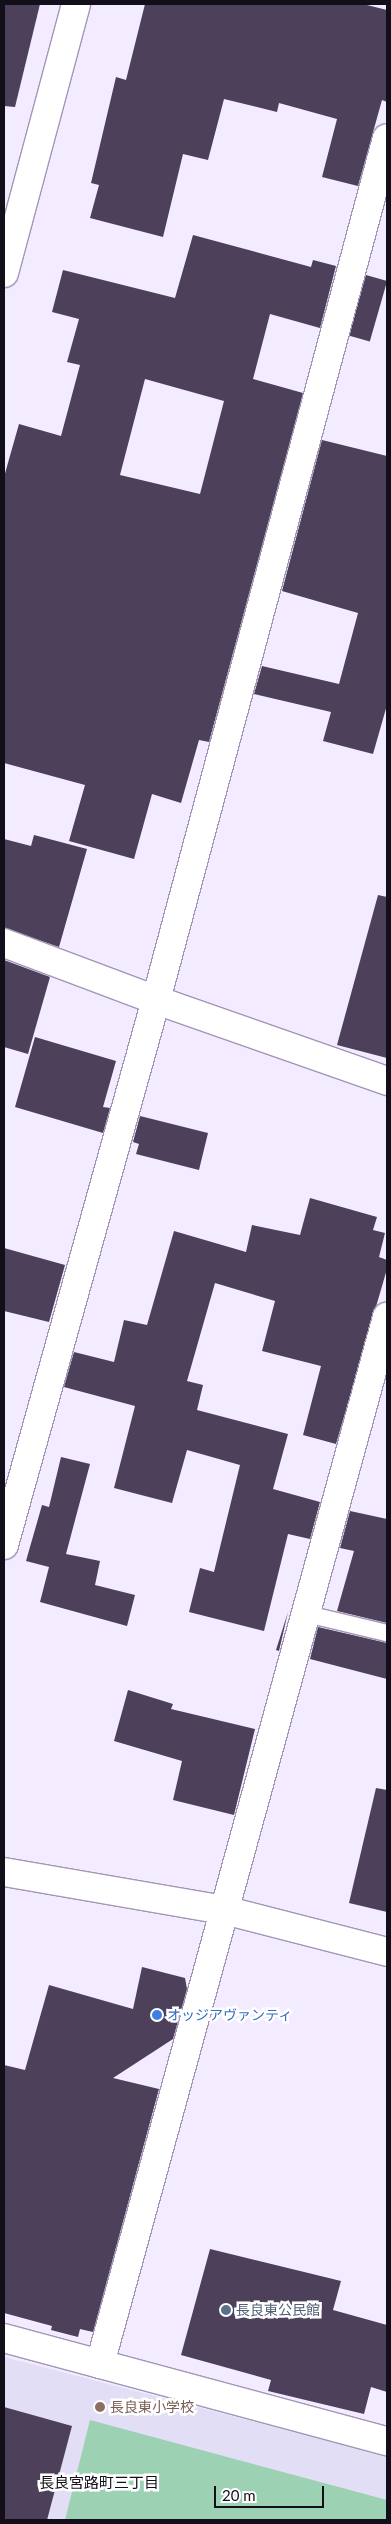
<!DOCTYPE html>
<meta charset="utf-8">
<style>
body{margin:0}
#map{position:relative;width:391px;height:2524px;overflow:hidden;background:#f3ebff;font-family:Lato,"Noto Sans JP",sans-serif}
div>[style]{position:absolute}
.education>*{inset:0;background:#e2def5}
.green>*{inset:0;background:#9dd1b4}
.building>*{inset:0;background:#4c405b;transform-origin:0 0}
.roads{filter:drop-shadow(1px 0 #a396b5) drop-shadow(-1px 0 #a396b5) drop-shadow(0 1px #a396b5) drop-shadow(0 -1px #a396b5)}
.lane>*{height:16px;margin:-8px;padding:0 8px;transform-origin:8px;border-radius:8px;background:#fff}
.street>*{height:28px;margin:-14px;padding:0 14px;transform-origin:14px;border-radius:14px;background:#fff}
.secondary>*{height:28px;margin:-14px;padding:0 14px;transform-origin:14px;border-radius:14px;background:#fff}
.dots>*{width:14px;height:14px;translate:-50% -50%;box-sizing:border-box;border:2px solid #fff;border-radius:50%}
span{translate:-50% -50%;white-space:nowrap;text-align:center;line-height:1.15;-webkit-text-stroke:5px #fff;paint-order:stroke}
.shop-label{font-size:14px;color:#366cbe}
.left{translate:0 -50%;text-align:left}
.service-label{font-size:14px;color:#4e5e75}
.education-label{font-size:14px;color:#785e54}
.neighbourhood-label{font-size:15px;color:#130f1a}
.frame{position:absolute;inset:0;border:5px solid #130f1a;pointer-events:none}
.scale{position:absolute;left:214px;top:2486px;width:110px;height:22px;box-sizing:border-box;border:2px solid #130f1a;border-top:0;padding-left:6px;font-size:15px;line-height:18px;white-space:nowrap;color:#130f1a;-webkit-text-stroke:4px #fff;paint-order:stroke}
</style>
<div id="map">
<div class="education">
<div style="clip-path:polygon(4px 2357px,387px 2456px,387px 2520px,4px 2520px)"></div>
</div>
<div class="green">
<div style="clip-path:polygon(90px 2420px,387px 2500px,387px 2520px,65px 2520px)"></div>
</div>
<div class="building">
<div style="clip-path:polygon(4px 4px,40px 4px,15px 107px,4px 106px)"></div>
<div style="clip-path:polygon(145px 4px,363px 4px,387px 10px,387px 102px,382px 100px,358px 186px,322px 177px,337px 119px,279px 103px,277px 112px,224px 99px,208px 160px,183px 154px,163px 237px,90px 218px,99px 185px,91px 183px,116px 77px,126px 80px)"></div>
<div style="clip-path:polygon(evenodd,193px 235px,311px 267px,313px 260px,336px 266px,320px 328px,270px 314px,253px 379px,303px 393px,209px 742px,199px 740px,181px 803px,152px 794px,134px 859px,69px 841px,85px 785px,4px 763px,4px 477px,19px 424px,61px 436px,80px 365px,67px 362px,79px 319px,52px 312px,63px 270px,175px 298px,193px 235px,145px 379px,224px 401px,200px 494px,120px 475px,145px 379px)"></div>
<div style="left:366px;top:275px;width:22px;height:63px;rotate:16deg"></div>
<div style="clip-path:polygon(322px 440px,387px 456px,387px 705px,373px 754px,323px 741px,331px 712px,254px 694px,262px 666px,339px 684px,358px 613px,282px 591px)"></div>
<div style="clip-path:polygon(34px 835px,87px 849px,59px 947px,4px 928px,4px 839px,31px 846px)"></div>
<div style="clip-path:polygon(378px 895px,387px 897px,387px 1058px,337px 1045px)"></div>
<div style="clip-path:polygon(4px 960px,50px 977px,28px 1054px,4px 1047px)"></div>
<div style="clip-path:polygon(35px 1037px,116px 1061px,103px 1107px,110px 1108px,103px 1133px,15px 1107px)"></div>
<div style="clip-path:polygon(140px 1116px,208px 1133px,199px 1170px,136px 1154px,139px 1144px,133px 1142px)"></div>
<div style="clip-path:polygon(310px 1198px,377px 1217px,373px 1230px,385px 1233px,379px 1257px,387px 1260px,387px 1269px,336px 1444px,303px 1435px,321px 1366px,262px 1351px,275px 1301px,215px 1283px,187px 1381px,203px 1385px,197px 1410px,288px 1434px,273px 1489px,320px 1502px,310px 1539px,288px 1534px,264px 1631px,189px 1612px,200px 1568px,214px 1572px,240px 1465px,187px 1450px,172px 1503px,114px 1488px,135px 1406px,64px 1387px,74px 1352px,114px 1362px,124px 1320px,147px 1325px,174px 1231px,246px 1252px,252px 1225px,300px 1235px)"></div>
<div style="clip-path:polygon(4px 1248px,65px 1265px,49px 1322px,4px 1311px)"></div>
<div style="clip-path:polygon(61px 1457px,90px 1464px,66px 1554px,100px 1561px,95px 1585px,135px 1595px,127px 1626px,40px 1602px,49px 1567px,26px 1561px,42px 1505px,49px 1507px)"></div>
<div style="clip-path:polygon(350px 1511px,387px 1519px,387px 1623px,337px 1611px,354px 1551px,340px 1548px)"></div>
<div style="clip-path:polygon(288px 1612px,279px 1651px,276px 1650px)"></div>
<div style="clip-path:polygon(318px 1627px,387px 1643px,387px 1679px,310px 1659px)"></div>
<div style="clip-path:polygon(128px 1690px,173px 1704px,171px 1709px,255px 1729px,234px 1815px,173px 1800px,182px 1761px,114px 1741px)"></div>
<div style="clip-path:polygon(376px 1788px,387px 1790px,387px 1912px,349px 1903px)"></div>
<div style="clip-path:polygon(142px 1967px,185px 1978px,187px 1989px,173px 2039px,113px 2078px,159px 2089px,93px 2332px,80px 2329px,78px 2337px,51px 2330px,52px 2326px,4px 2313px,4px 2065px,25px 2070px,49px 1985px,133px 2009px)"></div>
<div style="clip-path:polygon(210px 2249px,341px 2281px,333px 2310px,387px 2325px,387px 2392px,371px 2387px,364px 2414px,268px 2391px,271px 2380px,181px 2355px)"></div>
<div style="clip-path:polygon(4px 2407px,72px 2426px,47px 2520px,4px 2520px)"></div>
</div>
<div class="roads">
<div class="lane">
<div style="left:307px;top:1614px;width:82px;rotate:13.4deg"></div>
</div>
<div class="street">
<div style="left:4px;top:943px;width:162px;rotate:20.6deg"></div>
<div style="left:156px;top:1000px;width:245px;rotate:19.3deg"></div>
<div style="left:4px;top:1545px;width:566px;rotate:-74.42deg"></div>
<div style="left:156px;top:1000px;width:892px;rotate:-75deg"></div>
<div style="left:4px;top:2338px;width:397px;rotate:15.1deg"></div>
<div style="left:100px;top:2364px;width:1086px;rotate:-74.67deg"></div>
</div>
<div class="secondary">
<div style="left:4px;top:273px;width:278px;rotate:-75deg"></div>
<div style="left:4px;top:1872px;width:223px;rotate:9.8deg"></div>
<div style="left:224px;top:1910px;width:168px;rotate:14.4deg"></div>
</div>
</div>
<div class="dots">
<div style="left:157px;top:2015px;background:#3f7fe0"></div>
<div style="left:226px;top:2310px;background:#5c6f8a"></div>
<div style="left:100px;top:2407px;background:#8d6e63"></div>
</div>
<div class="shop-label">
<span class="left" style="left:167px;top:2015px">オッジアヴァンティ</span>
</div>
<div class="service-label">
<span class="left" style="left:236px;top:2310px">長良東公民館</span>
</div>
<div class="education-label">
<span class="left" style="left:110px;top:2407px">長良東小学校</span>
</div>
<div class="neighbourhood-label">
<span style="left:99px;top:2483px">長良宮路町三丁目</span>
</div>
<div class="frame"></div>
<div class="scale">20 m</div>
</div>
